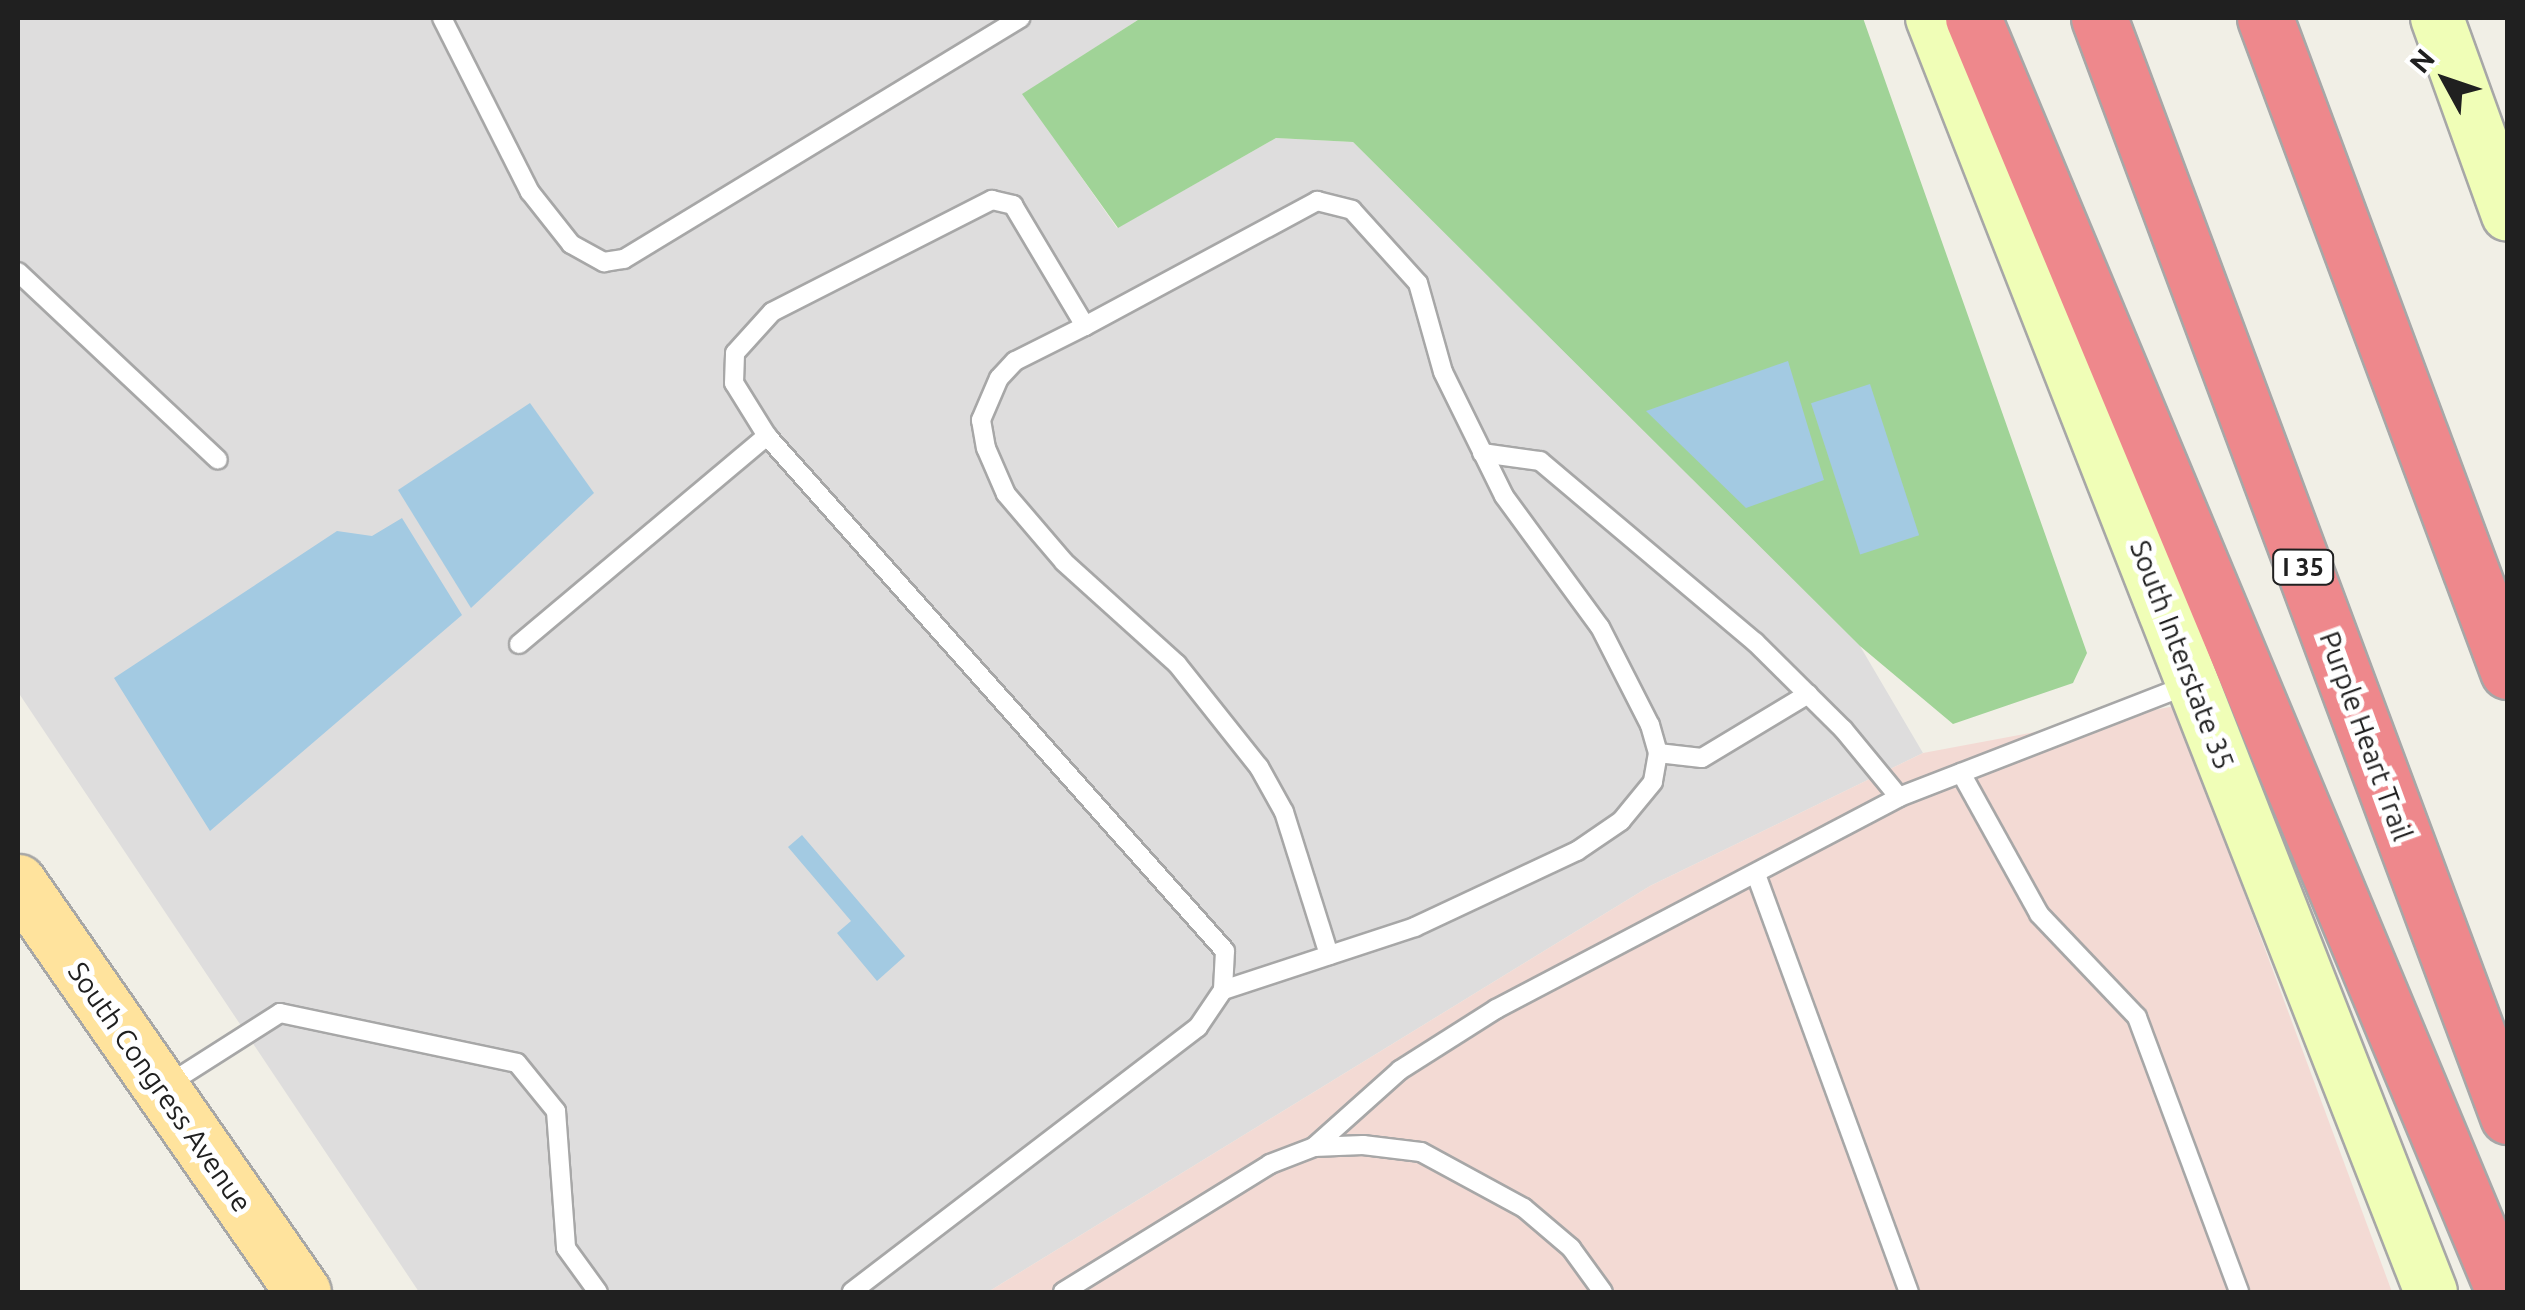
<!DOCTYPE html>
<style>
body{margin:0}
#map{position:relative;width:2525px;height:1310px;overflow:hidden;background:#f1efe6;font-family:Ubuntu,sans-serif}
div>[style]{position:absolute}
.residential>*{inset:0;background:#dedddd}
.commercial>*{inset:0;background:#f3dad4}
.forest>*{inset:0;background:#a0d397}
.water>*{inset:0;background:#a3cae2;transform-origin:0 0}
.roads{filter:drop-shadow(2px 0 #a7a7a7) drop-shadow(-2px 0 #a7a7a7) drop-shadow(0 2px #a7a7a7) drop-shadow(0 -2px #a7a7a7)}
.service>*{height:18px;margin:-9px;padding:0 9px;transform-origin:9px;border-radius:9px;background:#fff}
.secondary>*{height:52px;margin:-26px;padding:0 26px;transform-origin:26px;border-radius:26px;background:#f0feb7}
.primary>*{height:55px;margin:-27.5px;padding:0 27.5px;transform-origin:27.5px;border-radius:27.5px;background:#ffe39d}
.motorway>*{height:55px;margin:-27.5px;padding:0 27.5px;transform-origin:27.5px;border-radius:27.5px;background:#ee888c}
span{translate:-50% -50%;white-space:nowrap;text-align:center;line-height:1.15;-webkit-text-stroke:10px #fff;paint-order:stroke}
.shield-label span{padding:2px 8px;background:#fff;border:2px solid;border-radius:8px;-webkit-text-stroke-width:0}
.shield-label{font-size:25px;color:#202020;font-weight:700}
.street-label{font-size:28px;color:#202020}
.frame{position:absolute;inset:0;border:20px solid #202020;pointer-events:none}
.north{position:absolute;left:2395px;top:30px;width:100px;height:100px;-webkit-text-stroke:8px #fff;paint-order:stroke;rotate:310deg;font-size:28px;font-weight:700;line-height:40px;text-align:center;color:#202020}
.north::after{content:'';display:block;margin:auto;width:35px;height:45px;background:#202020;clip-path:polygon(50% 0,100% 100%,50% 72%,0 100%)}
</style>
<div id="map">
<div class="residential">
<div style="clip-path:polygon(18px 18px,1141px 18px,1023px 94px,1117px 228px,1276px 138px,1353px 142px,1860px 646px,1923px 753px,1650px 886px,988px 1292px,419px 1292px,18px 692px)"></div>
</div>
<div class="commercial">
<div style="clip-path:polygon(2175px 706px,2392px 1292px,988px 1292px,1650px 886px,1923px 753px)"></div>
</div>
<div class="forest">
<div style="clip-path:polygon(1141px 18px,1863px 18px,2087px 653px,2073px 683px,1953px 724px,1860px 646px,1353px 142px,1276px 138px,1118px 228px,1022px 94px)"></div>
</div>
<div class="water">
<div style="clip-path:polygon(1788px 361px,1824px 480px,1746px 508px,1646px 411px)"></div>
<div style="left:1870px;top:384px;width:159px;height:62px;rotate:72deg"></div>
<div style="clip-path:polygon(530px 403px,594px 493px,471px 608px,398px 490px)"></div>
<div style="clip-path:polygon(402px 518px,462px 615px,210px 831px,114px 678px,337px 531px,372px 536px)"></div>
<div style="clip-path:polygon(802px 835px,905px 956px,877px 981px,837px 933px,851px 921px,788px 847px)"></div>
</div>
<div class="roads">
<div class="service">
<div style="left:442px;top:18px;width:195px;rotate:63.2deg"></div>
<div style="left:530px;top:192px;width:66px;rotate:51.7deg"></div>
<div style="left:571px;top:244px;width:38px;rotate:29deg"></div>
<div style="left:604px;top:262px;width:20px;rotate:-9deg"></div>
<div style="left:624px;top:259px;width:464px;rotate:-31.3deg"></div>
<div style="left:18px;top:272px;width:274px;rotate:43.2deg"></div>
<div style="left:1085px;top:326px;width:78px;rotate:153.4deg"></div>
<div style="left:1015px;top:361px;width:23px;rotate:133deg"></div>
<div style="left:999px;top:378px;width:46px;rotate:113.2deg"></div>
<div style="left:981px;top:420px;width:28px;rotate:80deg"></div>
<div style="left:986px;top:448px;width:50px;rotate:66.5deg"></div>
<div style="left:1006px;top:494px;width:89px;rotate:49.5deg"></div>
<div style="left:1064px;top:562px;width:152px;rotate:42.1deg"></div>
<div style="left:1177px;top:664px;width:132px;rotate:51.5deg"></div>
<div style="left:1259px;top:767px;width:51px;rotate:60.9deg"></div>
<div style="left:1284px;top:812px;width:150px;rotate:72.5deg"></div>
<div style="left:767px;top:436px;width:62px;rotate:-121.9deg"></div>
<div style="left:734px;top:383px;width:30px;rotate:-88deg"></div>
<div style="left:735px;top:353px;width:55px;rotate:-47.9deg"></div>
<div style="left:772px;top:312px;width:247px;rotate:-27deg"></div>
<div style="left:992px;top:200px;width:22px;rotate:13deg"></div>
<div style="left:1013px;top:205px;width:141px;rotate:59.2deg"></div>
<div style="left:1085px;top:326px;width:264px;rotate:-28.3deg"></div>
<div style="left:1317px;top:201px;width:36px;rotate:14deg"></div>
<div style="left:1352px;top:210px;width:98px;rotate:47.9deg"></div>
<div style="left:1418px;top:283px;width:92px;rotate:74.3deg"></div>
<div style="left:1443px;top:372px;width:138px;rotate:63.8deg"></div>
<div style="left:1504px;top:496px;width:162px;rotate:53.8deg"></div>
<div style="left:1600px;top:627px;width:110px;rotate:63deg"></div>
<div style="left:1650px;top:725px;width:29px;rotate:74deg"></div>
<div style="left:1658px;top:753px;width:29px;rotate:100deg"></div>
<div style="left:1653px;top:782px;width:50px;rotate:129.4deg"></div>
<div style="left:1621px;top:821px;width:53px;rotate:145.7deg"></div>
<div style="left:1577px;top:851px;width:179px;rotate:154.9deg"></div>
<div style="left:1415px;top:927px;width:202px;rotate:161.8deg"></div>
<div style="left:1482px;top:453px;width:59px;rotate:7.9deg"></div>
<div style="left:1540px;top:461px;width:281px;rotate:40.1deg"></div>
<div style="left:1755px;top:642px;width:124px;rotate:44.7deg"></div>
<div style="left:1843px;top:729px;width:88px;rotate:50.5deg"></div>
<div style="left:519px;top:644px;width:324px;rotate:-40deg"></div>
<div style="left:767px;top:436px;width:689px;rotate:48.35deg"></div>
<div style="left:1225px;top:951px;width:39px;rotate:93deg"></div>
<div style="left:1223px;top:990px;width:45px;rotate:124deg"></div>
<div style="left:1198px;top:1027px;width:436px;rotate:142.6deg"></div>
<div style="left:1658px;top:753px;width:44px;rotate:6.5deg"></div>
<div style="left:1702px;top:758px;width:124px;rotate:-31.1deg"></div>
<div style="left:1961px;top:773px;width:161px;rotate:61deg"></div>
<div style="left:2039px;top:914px;width:142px;rotate:46.4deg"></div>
<div style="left:2137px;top:1017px;width:293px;rotate:69.6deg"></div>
<div style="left:1757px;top:877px;width:442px;rotate:69.9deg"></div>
<div style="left:167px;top:1085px;width:134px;rotate:-32.5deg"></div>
<div style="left:280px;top:1013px;width:242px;rotate:11.9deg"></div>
<div style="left:517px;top:1063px;width:62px;rotate:50.9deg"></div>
<div style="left:556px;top:1111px;width:137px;rotate:85.8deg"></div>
<div style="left:566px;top:1248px;width:54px;rotate:54deg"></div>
<div style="left:1314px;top:1147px;width:115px;rotate:-41.8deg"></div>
<div style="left:1400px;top:1070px;width:114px;rotate:-32.4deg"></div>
<div style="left:1496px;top:1009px;width:455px;rotate:-27.7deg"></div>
<div style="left:1899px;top:797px;width:310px;rotate:-21.2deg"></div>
<div style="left:1063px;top:1292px;width:243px;rotate:-31.7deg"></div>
<div style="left:1270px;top:1164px;width:47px;rotate:-21.1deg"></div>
<div style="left:1314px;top:1147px;width:49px;rotate:-2.3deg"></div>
<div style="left:1363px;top:1145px;width:58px;rotate:6.9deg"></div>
<div style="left:1421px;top:1152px;width:117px;rotate:28.5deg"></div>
<div style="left:1524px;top:1208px;width:62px;rotate:40.4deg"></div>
<div style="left:1571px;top:1248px;width:54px;rotate:54deg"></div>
</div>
<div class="secondary">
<div style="left:1932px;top:18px;width:1368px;rotate:68.61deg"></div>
<div style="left:2437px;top:18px;width:209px;rotate:70.2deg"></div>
</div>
<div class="primary">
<div style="left:18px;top:882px;width:499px;rotate:55.2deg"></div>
</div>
<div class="motorway">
<div style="left:1973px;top:18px;width:1380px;rotate:67.37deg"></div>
<div style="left:2099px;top:18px;width:1172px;rotate:69.57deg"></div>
<div style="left:2265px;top:18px;width:697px;rotate:69.59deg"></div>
</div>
</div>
<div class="shield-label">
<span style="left:2303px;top:567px">I 35</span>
</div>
<div class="street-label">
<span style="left:2182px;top:655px;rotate:69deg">South Interstate 35</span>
<span style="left:2366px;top:736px;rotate:70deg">Purple Heart Trail</span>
<span style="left:160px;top:1087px;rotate:55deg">South Congress Avenue</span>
</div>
<div class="frame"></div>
<div class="north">N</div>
</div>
